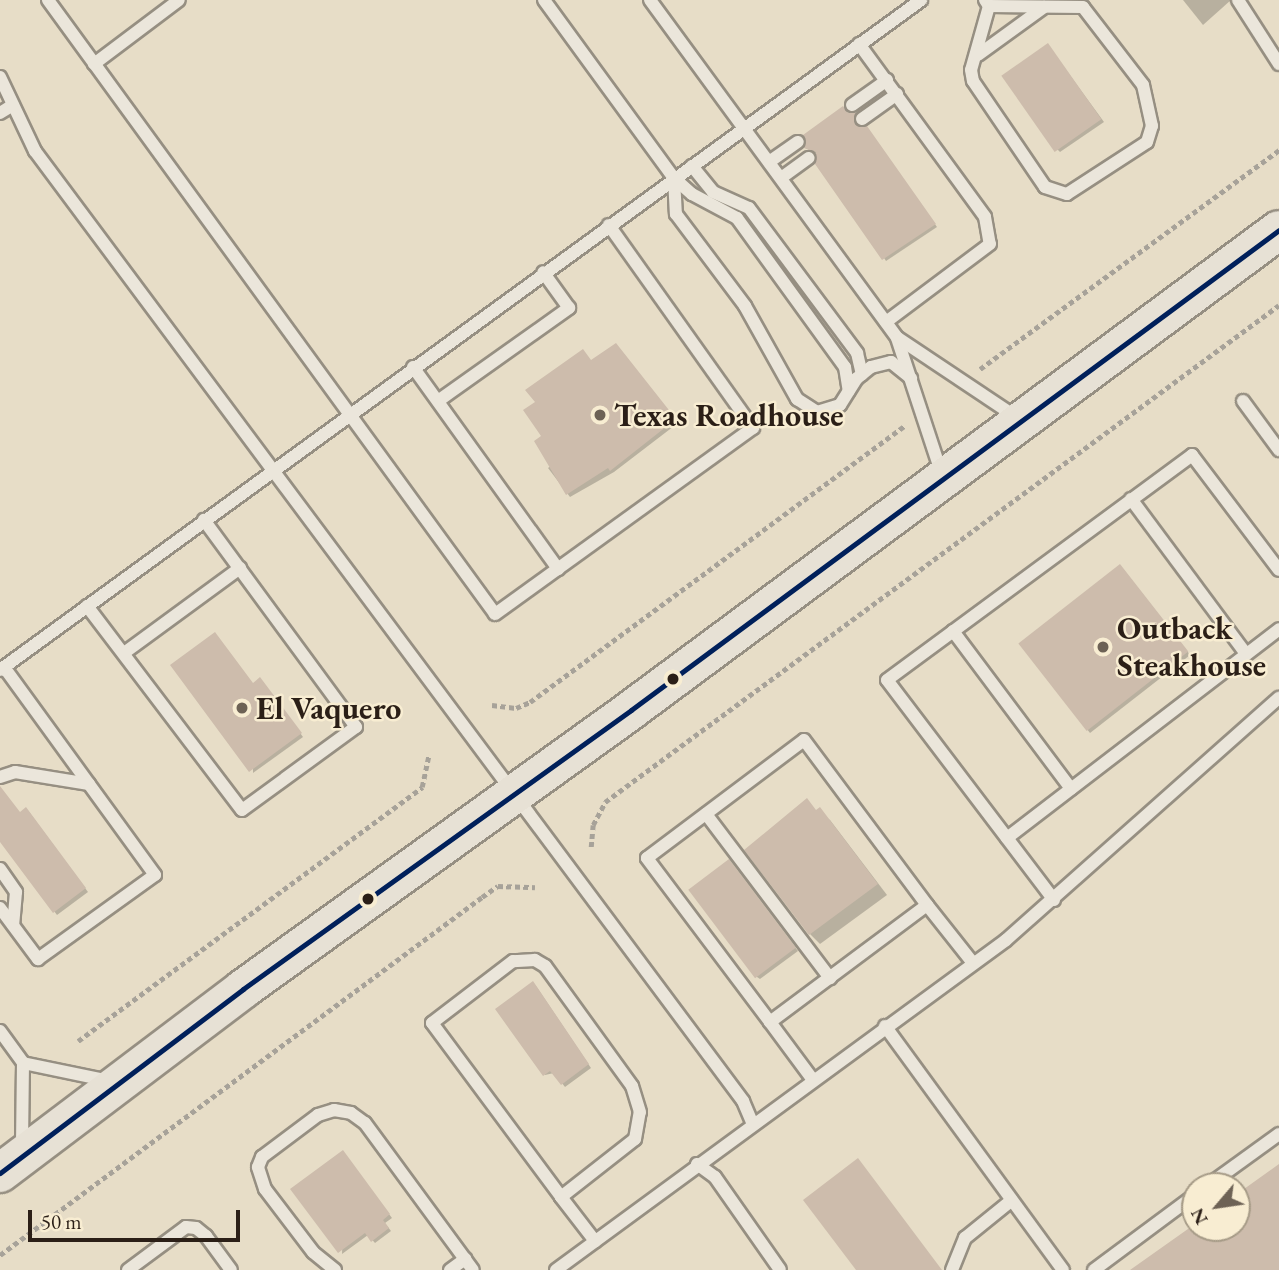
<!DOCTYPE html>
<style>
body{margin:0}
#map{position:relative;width:1279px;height:1270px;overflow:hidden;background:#e7ddc7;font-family:"EB Garamond",serif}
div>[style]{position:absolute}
.shadow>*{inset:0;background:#0003;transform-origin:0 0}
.building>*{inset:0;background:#cdbcac;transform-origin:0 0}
.path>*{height:4.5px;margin-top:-2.25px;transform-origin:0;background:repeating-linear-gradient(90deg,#a7a299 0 5px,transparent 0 8.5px)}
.roads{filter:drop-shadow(2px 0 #968f82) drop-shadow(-2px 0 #968f82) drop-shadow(0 2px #968f82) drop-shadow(0 -2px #968f82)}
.lane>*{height:12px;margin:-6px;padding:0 6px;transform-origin:6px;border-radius:6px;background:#ebe6db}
.primary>*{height:38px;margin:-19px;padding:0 19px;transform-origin:19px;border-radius:19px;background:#e7e1d5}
.bus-1>*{height:5px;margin:-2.5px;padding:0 2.5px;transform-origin:2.5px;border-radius:2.5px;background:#00205b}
.dots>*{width:19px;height:19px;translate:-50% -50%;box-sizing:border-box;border:4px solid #f8edd2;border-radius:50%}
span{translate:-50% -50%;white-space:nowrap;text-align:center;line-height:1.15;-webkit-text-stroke:5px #f8edd2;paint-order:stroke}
.poi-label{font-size:32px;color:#2b1f17;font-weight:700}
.left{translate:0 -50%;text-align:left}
.north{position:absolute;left:1181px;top:1172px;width:70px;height:70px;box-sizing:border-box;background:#f8edd2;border:2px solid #a69b87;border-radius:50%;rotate:241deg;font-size:19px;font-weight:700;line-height:28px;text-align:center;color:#2b1f17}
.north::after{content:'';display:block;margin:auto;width:24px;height:32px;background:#6d6255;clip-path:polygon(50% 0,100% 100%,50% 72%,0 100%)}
.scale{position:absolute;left:28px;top:1210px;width:212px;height:32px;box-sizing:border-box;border:4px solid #2b1f17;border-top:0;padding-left:9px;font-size:21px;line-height:24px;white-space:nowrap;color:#2b1f17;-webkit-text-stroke:5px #f8edd2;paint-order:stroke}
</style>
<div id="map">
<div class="shadow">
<div style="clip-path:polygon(1183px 0,1231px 0,1203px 25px)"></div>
<div style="clip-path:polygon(1050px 48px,1104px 122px,1060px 152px,1057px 149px)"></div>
<div style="clip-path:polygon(848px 114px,858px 117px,857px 126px,869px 131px,937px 227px,886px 261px,817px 154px,805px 148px)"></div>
<div style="clip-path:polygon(619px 348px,678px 423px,614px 472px,570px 497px,548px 468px,552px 465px,544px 436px)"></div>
<div style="left:1123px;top:569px;width:109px;height:127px;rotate:52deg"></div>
<div style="clip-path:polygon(263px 682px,303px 737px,253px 773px,253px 685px)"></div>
<div style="clip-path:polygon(29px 812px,88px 892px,57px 915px,0 839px,0 829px)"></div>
<div style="clip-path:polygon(817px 812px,830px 820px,887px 895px,820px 944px,810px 934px)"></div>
<div style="clip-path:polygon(732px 865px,798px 951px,760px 979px,757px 977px)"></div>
<div style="clip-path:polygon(536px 986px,591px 1068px,565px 1087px,554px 1073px,545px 1075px)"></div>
<div style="clip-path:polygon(345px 1155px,392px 1218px,385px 1223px,391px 1231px,375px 1243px,368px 1235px,342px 1254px)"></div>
</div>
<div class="building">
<div style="left:1048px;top:43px;width:93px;height:57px;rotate:55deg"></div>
<div style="clip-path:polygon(843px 106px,848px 113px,856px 113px,855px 123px,867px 126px,936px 224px,882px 260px,815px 164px,816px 152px,804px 148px,803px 135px)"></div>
<div style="clip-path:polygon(616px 343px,676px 419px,610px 471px,608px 468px,566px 495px,534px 441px,541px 436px,523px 410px,535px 402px,525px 390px,583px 349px,591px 360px)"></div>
<div style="left:1120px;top:564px;width:111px;height:129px;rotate:52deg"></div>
<div style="clip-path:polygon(215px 632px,253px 683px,260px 677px,302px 733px,249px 772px,170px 665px)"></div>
<div style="clip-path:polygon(0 786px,20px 812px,26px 807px,86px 888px,53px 913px,0 842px)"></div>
<div style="clip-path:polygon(807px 798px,816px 810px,820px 807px,878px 884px,809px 935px,744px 850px)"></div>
<div style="left:729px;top:859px;width:111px;height:51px;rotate:53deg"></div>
<div style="clip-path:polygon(533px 981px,589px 1064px,561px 1085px,550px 1071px,543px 1076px,495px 1009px)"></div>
<div style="clip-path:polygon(343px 1150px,390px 1214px,383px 1220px,389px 1228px,371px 1242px,365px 1233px,338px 1253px,290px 1189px)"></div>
<div style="clip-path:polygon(858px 1158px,942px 1270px,856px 1270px,803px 1200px)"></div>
<div style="clip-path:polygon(1279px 1164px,1279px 1270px,1130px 1270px,1195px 1224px,1195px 1228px,1237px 1228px,1237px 1194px)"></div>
</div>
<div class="path">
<div style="left:980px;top:369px;width:371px;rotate:-36.2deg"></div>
<div style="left:492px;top:705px;width:24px;rotate:7deg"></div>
<div style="left:516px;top:708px;width:15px;rotate:-23deg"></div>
<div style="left:530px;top:702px;width:467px;rotate:-36.4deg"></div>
<div style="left:591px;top:847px;width:22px;rotate:-85deg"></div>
<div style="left:593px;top:825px;width:26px;rotate:-62deg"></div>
<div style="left:605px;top:802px;width:837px;rotate:-36.4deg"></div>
<div style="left:78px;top:1041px;width:428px;rotate:-36.4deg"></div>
<div style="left:422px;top:787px;width:33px;rotate:-78deg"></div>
<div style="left:0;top:1255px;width:600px;rotate:-36.6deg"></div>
<div style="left:482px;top:897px;width:19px;rotate:-35deg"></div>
<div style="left:498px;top:886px;width:37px;rotate:2deg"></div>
</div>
<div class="roads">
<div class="lane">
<div style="left:48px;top:0;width:759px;rotate:53.94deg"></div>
<div style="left:495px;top:614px;width:318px;rotate:-35.8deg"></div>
<div style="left:753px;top:428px;width:249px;rotate:-125.4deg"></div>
<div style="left:544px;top:0;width:220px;rotate:53.9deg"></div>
<div style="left:674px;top:178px;width:24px;rotate:42deg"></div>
<div style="left:692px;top:194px;width:51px;rotate:28.1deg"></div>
<div style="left:737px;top:218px;width:184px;rotate:54.1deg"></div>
<div style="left:845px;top:367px;width:24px;rotate:81deg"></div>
<div style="left:650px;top:0;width:419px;rotate:53.8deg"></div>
<div style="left:897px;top:338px;width:144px;rotate:71.8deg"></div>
<div style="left:985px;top:0;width:7px;rotate:56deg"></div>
<div style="left:989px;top:6px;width:66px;rotate:105.7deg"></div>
<div style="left:971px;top:70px;width:11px;rotate:80deg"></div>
<div style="left:973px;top:81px;width:128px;rotate:55.8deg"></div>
<div style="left:1045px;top:187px;width:23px;rotate:18deg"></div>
<div style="left:1067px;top:194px;width:95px;rotate:-33deg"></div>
<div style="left:1147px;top:142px;width:17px;rotate:-73deg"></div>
<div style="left:1152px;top:126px;width:42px;rotate:-102.4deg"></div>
<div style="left:1143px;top:85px;width:98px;rotate:-127.6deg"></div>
<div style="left:1083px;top:7px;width:94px;rotate:-179.4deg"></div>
<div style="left:1238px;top:0;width:76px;rotate:57.4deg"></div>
<div style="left:859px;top:44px;width:214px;rotate:53.9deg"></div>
<div style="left:985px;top:217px;width:27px;rotate:80deg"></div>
<div style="left:990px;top:244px;width:130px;rotate:143.1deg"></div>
<div style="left:978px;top:55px;width:82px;rotate:-36deg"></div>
<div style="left:94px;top:64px;width:106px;rotate:-37deg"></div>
<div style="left:0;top:77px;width:82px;rotate:64.7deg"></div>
<div style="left:35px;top:151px;width:1185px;rotate:53.3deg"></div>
<div style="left:743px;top:1101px;width:25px;rotate:67deg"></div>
<div style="left:852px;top:105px;width:43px;rotate:-35.5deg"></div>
<div style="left:0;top:113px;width:15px;rotate:-32deg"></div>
<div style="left:862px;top:119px;width:43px;rotate:-35.5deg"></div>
<div style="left:769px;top:162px;width:35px;rotate:-35deg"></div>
<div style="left:692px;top:166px;width:33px;rotate:51deg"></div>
<div style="left:713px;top:192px;width:39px;rotate:24deg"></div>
<div style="left:749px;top:208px;width:181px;rotate:53.3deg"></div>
<div style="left:857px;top:353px;width:22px;rotate:77deg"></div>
<div style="left:674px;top:178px;width:36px;rotate:87deg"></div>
<div style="left:676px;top:214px;width:115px;rotate:53.1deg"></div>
<div style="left:745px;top:306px;width:107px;rotate:60.8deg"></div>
<div style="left:797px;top:399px;width:24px;rotate:33deg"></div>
<div style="left:817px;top:412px;width:24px;rotate:-17deg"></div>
<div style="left:840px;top:405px;width:31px;rotate:-58deg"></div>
<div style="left:856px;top:379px;width:19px;rotate:-39deg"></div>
<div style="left:871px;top:367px;width:21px;rotate:-14deg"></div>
<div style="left:891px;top:362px;width:26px;rotate:39deg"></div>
<div style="left:781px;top:178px;width:34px;rotate:-36deg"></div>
<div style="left:898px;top:338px;width:142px;rotate:33.8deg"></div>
<div style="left:413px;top:367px;width:249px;rotate:54.3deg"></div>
<div style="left:438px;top:401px;width:161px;rotate:-35.4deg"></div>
<div style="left:569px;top:308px;width:44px;rotate:-125.8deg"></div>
<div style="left:1243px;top:401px;width:61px;rotate:53.7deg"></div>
<div style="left:1131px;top:499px;width:193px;rotate:53.4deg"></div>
<div style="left:87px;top:606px;width:256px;rotate:52.8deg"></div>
<div style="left:242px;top:810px;width:141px;rotate:-36.1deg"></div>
<div style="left:356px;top:727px;width:257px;rotate:-126.3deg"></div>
<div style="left:953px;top:631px;width:197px;rotate:53.2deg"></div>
<div style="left:124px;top:653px;width:144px;rotate:-36.2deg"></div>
<div style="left:0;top:670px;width:1139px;rotate:-36.03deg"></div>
<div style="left:804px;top:740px;width:206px;rotate:53.3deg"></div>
<div style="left:927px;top:905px;width:196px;rotate:143.3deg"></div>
<div style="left:770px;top:1022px;width:205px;rotate:-126.9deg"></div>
<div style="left:647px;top:858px;width:196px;rotate:-36.9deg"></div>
<div style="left:0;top:777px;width:16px;rotate:-18deg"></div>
<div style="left:15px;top:772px;width:75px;rotate:9.2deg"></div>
<div style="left:706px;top:814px;width:206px;rotate:52.9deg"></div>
<div style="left:1007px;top:838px;width:343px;rotate:-37.5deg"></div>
<div style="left:0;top:869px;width:28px;rotate:55deg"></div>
<div style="left:16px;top:892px;width:33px;rotate:95deg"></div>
<div style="left:1054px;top:900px;width:276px;rotate:-127.2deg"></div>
<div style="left:887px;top:680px;width:379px;rotate:-36.4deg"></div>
<div style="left:1192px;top:455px;width:144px;rotate:52.9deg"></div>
<div style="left:927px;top:905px;width:74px;rotate:51.6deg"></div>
<div style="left:0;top:908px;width:64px;rotate:53.3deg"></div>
<div style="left:38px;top:959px;width:144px;rotate:-35.7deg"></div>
<div style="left:155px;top:875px;width:257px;rotate:-126deg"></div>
<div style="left:770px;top:1022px;width:72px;rotate:53.4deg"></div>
<div style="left:885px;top:1026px;width:302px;rotate:53.9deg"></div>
<div style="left:0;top:1031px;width:39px;rotate:54deg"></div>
<div style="left:23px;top:1063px;width:86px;rotate:90.7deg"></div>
<div style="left:23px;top:1063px;width:88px;rotate:11.8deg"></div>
<div style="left:697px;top:1164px;width:22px;rotate:36deg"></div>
<div style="left:715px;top:1177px;width:113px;rotate:55deg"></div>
<div style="left:1207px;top:1186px;width:89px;rotate:-35.8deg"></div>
<div style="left:561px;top:1197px;width:94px;rotate:-38.1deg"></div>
<div style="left:635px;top:1139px;width:27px;rotate:-80deg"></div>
<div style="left:640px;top:1112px;width:27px;rotate:-107deg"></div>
<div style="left:632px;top:1086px;width:148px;rotate:-125.9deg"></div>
<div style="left:545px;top:966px;width:12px;rotate:-149deg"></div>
<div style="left:535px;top:960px;width:22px;rotate:177deg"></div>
<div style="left:513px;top:961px;width:102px;rotate:142.6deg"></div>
<div style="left:432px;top:1023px;width:217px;rotate:53.4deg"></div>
<div style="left:561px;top:1197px;width:56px;rotate:52.3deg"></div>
<div style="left:128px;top:1270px;width:72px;rotate:-36.6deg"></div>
<div style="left:186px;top:1227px;width:10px;rotate:6deg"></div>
<div style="left:196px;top:1228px;width:13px;rotate:39deg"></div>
<div style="left:206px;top:1236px;width:42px;rotate:53.7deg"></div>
<div style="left:335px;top:1270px;width:28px;rotate:-141deg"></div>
<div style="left:313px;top:1252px;width:79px;rotate:-127.3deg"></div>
<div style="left:265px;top:1189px;width:23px;rotate:-108deg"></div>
<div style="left:258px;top:1167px;width:11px;rotate:-68deg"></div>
<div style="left:262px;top:1157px;width:70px;rotate:-36.9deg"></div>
<div style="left:318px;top:1115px;width:17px;rotate:-17deg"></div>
<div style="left:334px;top:1110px;width:17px;rotate:10deg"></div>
<div style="left:351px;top:1113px;width:17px;rotate:36deg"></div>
<div style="left:365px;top:1123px;width:182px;rotate:53.7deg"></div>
<div style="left:450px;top:1270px;width:19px;rotate:-36deg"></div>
<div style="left:556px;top:1270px;width:558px;rotate:-36.25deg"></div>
<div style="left:1006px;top:940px;width:365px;rotate:-41.6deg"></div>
<div style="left:952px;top:1270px;width:35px;rotate:-68deg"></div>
<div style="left:965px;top:1238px;width:60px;rotate:-39deg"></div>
<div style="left:1094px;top:1270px;width:126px;rotate:-36.6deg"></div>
</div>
<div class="primary">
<div style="left:0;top:1173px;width:305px;rotate:-37.1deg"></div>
<div style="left:243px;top:989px;width:478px;rotate:-35.7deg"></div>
<div style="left:631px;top:710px;width:806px;rotate:-36.53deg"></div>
</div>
</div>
<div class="bus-1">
<div style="left:0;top:1173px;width:305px;rotate:-37.1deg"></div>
<div style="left:243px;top:989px;width:478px;rotate:-35.7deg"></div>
<div style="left:631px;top:710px;width:806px;rotate:-36.53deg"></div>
</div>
<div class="dots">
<div style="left:600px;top:415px;background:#6d6255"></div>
<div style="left:1103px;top:647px;background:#6d6255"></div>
<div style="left:673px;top:679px;background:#2b1f17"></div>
<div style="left:242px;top:708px;background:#6d6255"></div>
<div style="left:368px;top:899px;background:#2b1f17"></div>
</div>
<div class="poi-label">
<span class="left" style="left:614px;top:415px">Texas Roadhouse</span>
<span class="left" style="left:1117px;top:647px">Outback<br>Steakhouse</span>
<span class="left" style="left:256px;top:708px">El Vaquero</span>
</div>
<div class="north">N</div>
<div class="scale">50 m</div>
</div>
